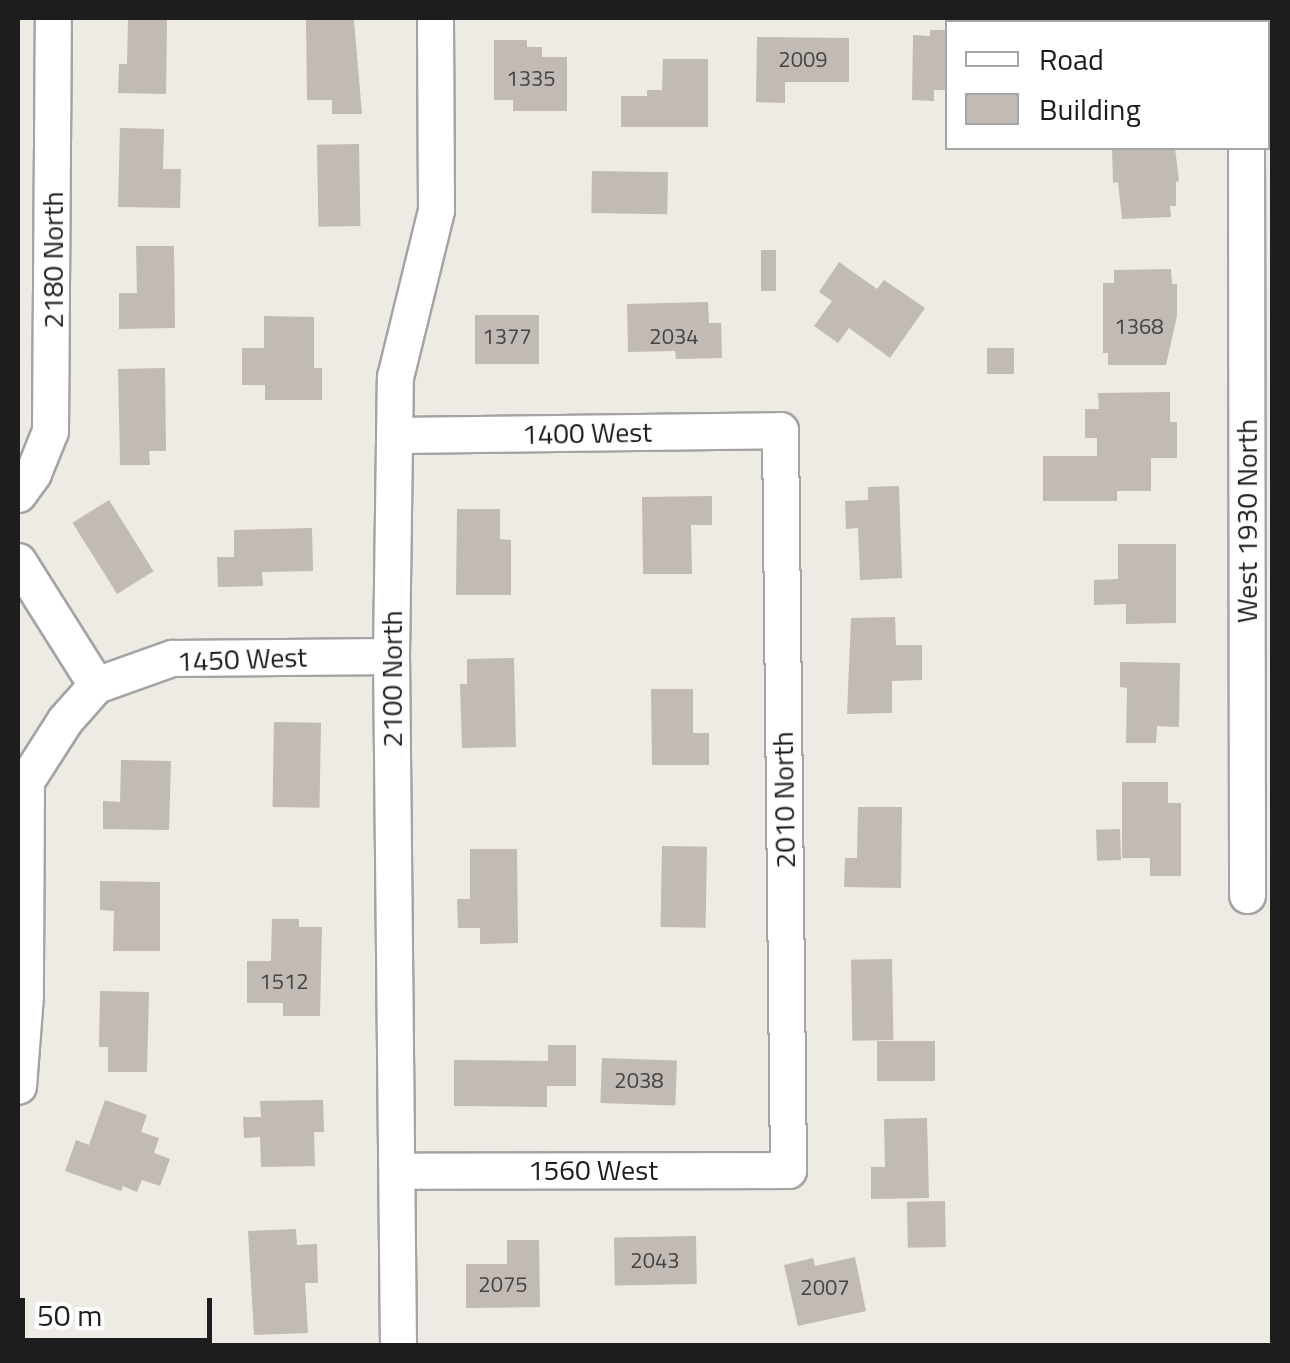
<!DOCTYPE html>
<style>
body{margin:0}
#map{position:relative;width:1290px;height:1363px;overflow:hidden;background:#eeebe4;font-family:"Titillium Web",sans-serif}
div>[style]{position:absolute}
.building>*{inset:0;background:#c2bab4;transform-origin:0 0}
.roads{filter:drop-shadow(2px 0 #a4a4a4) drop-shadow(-2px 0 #a4a4a4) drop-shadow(0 2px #a4a4a4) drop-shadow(0 -2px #a4a4a4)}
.minor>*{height:35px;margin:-17.5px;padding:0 17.5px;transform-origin:17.5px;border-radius:17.5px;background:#fff}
span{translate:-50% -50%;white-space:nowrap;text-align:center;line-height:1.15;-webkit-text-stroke:8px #fff;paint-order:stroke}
.number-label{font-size:22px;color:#464443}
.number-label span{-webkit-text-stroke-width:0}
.street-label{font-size:28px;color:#1d1d1d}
.frame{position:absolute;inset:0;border:20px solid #1d1d1d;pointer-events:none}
.legend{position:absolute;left:945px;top:20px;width:325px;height:130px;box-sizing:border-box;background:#fff;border:2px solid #a5a5a5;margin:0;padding:12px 18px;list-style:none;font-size:30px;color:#1d1d1d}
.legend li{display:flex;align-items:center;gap:20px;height:50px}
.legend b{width:50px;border:2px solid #a5a5a5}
.scale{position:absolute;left:20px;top:1298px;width:192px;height:45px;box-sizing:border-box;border:5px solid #1d1d1d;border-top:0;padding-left:12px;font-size:30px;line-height:35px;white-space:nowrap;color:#1d1d1d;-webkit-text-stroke:8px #fff;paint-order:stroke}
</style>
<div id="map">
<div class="building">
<div style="clip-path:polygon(128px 20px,167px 20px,166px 94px,118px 93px,119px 64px,127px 64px)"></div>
<div style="clip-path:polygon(306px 20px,354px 20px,362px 114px,332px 114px,332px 100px,307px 100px)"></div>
<div style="clip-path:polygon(930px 30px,948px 30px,948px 90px,934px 90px,934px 101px,912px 100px,913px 35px,930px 36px)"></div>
<div style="clip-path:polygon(757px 37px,849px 38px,849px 82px,785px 82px,785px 103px,756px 102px)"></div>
<div style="clip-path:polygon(494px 40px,527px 40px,527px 47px,542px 47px,542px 57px,567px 57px,567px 111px,513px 111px,513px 100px,494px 100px)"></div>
<div style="clip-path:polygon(663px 59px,708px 59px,708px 127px,621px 127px,621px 96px,647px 96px,647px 90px,662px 90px)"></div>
<div style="clip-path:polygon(120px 128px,164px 129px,163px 169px,181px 169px,180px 208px,118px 207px)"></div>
<div style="left:359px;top:144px;width:82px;height:42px;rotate:89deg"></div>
<div style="clip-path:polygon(1112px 148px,1175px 148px,1179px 181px,1176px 182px,1176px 206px,1170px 206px,1171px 217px,1122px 219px,1118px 182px,1113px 183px)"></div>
<div style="left:592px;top:171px;width:76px;height:42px;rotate:1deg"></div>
<div style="clip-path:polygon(136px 246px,174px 246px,175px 328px,119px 329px,119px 293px,137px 293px)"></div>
<div style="left:761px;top:250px;width:15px;height:41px"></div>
<div style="clip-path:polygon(839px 262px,877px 289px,884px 280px,925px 308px,890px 358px,849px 328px,838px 343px,814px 326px,832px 301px,819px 292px)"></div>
<div style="clip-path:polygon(1171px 269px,1172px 284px,1177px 284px,1177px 316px,1166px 365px,1108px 365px,1108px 353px,1103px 353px,1103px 283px,1114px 283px,1114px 270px)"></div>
<div style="clip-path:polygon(708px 302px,709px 323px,721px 323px,722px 358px,676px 359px,675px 351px,628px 352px,627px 304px)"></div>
<div style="left:475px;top:315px;width:64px;height:49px"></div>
<div style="clip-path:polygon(264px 316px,314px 317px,314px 368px,322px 368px,322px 400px,265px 400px,265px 385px,242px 385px,242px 348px,264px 348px)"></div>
<div style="left:987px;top:348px;width:27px;height:26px"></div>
<div style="clip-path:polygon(165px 368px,166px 451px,149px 451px,150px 465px,120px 465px,118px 369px)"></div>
<div style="clip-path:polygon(1170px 392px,1170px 422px,1177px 422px,1177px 458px,1151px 458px,1151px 491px,1117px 491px,1117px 501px,1043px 501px,1043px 456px,1097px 456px,1097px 438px,1085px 438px,1085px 409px,1099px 409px,1098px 393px)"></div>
<div style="clip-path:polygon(899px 486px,902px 578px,860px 580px,858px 528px,846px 529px,845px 501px,868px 500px,868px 487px)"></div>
<div style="clip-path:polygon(712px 496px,712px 525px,691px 525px,692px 574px,643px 574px,642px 497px)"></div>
<div style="left:109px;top:500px;width:84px;height:43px;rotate:58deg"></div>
<div style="clip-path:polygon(457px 509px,500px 509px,500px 539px,511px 540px,511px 595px,456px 595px)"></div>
<div style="clip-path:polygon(312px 528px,313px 571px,262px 572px,263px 586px,218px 587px,217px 557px,234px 557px,234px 530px)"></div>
<div style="clip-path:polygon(1118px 544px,1176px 544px,1176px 623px,1126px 624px,1126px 604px,1094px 605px,1094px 580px,1118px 579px)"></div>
<div style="clip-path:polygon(895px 617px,896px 645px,922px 645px,922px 680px,892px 681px,892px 713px,847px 714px,851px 618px)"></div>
<div style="clip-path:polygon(514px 658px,516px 747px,462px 748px,460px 684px,467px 684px,467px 659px)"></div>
<div style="clip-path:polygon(1120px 662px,1180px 663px,1179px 727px,1157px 726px,1156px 743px,1126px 743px,1127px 688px,1120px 687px)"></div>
<div style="clip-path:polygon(651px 689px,693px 689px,693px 733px,709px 733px,709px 765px,652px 765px)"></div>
<div style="left:274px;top:722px;width:47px;height:85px;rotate:1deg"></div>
<div style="clip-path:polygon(121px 760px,171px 761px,169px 830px,103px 829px,103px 801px,120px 802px)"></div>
<div style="clip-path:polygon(1122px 782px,1168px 782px,1168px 803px,1181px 803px,1181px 876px,1150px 876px,1150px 858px,1122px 858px)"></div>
<div style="clip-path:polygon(858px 807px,902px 807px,901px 888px,844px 887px,845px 858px,857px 858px)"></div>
<div style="left:1120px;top:829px;width:31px;height:24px;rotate:88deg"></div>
<div style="left:662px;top:846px;width:45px;height:81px;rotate:1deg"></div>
<div style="clip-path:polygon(470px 849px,517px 849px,518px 943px,480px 944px,480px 928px,458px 928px,457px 899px,470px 899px)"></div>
<div style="clip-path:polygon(100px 881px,160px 882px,160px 951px,113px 951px,114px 911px,100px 910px)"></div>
<div style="clip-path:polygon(272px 919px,299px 919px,299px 927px,322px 927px,320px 1016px,283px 1016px,283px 1003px,247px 1003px,247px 961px,271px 961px)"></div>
<div style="left:892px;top:959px;width:81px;height:41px;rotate:89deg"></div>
<div style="clip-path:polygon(100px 991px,149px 992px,147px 1072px,108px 1072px,108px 1047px,99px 1047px)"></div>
<div style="left:935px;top:1041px;width:40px;height:58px;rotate:90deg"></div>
<div style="clip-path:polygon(548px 1045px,576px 1045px,576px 1086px,547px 1086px,547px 1107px,454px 1106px,454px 1060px,548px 1061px)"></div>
<div style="left:602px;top:1058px;width:75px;height:45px;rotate:2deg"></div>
<div style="clip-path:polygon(105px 1100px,147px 1115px,141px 1132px,159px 1138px,154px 1153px,170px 1159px,160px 1186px,142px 1180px,137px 1192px,123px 1186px,121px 1191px,65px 1171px,76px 1140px,89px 1145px)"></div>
<div style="clip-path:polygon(323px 1100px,324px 1132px,314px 1132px,315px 1166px,261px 1167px,260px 1137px,244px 1138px,243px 1117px,261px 1117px,260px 1101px)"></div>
<div style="clip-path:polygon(927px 1118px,929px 1198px,871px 1199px,871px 1167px,885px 1167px,884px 1119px)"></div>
<div style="left:945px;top:1201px;width:46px;height:38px;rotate:89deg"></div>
<div style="clip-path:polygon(296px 1229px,297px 1245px,317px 1244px,318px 1283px,305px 1283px,308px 1333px,254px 1335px,248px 1231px)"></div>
<div style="left:696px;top:1236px;width:48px;height:82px;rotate:89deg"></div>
<div style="clip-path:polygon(507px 1240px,539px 1240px,540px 1307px,466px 1308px,466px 1264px,507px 1264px)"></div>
<div style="clip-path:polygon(855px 1257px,866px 1311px,798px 1326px,784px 1265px,813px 1258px,815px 1266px)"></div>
</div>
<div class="roads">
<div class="minor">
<div style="left:1246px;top:18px;width:4px;rotate:90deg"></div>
<div style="left:1246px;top:148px;width:747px;rotate:89.92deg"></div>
<div style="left:394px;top:435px;width:386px;rotate:-0.7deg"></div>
<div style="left:780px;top:430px;width:740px;rotate:89.38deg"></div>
<div style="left:788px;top:1170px;width:391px;rotate:179.9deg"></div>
<div style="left:18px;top:494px;width:26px;rotate:-54deg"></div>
<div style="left:33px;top:473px;width:45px;rotate:-68deg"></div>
<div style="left:50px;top:431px;width:413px;rotate:-89.6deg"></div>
<div style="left:18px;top:561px;width:146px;rotate:57.8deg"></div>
<div style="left:96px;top:685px;width:47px;rotate:131.5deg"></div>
<div style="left:65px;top:720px;width:72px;rotate:122.6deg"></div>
<div style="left:26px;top:781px;width:214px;rotate:90.3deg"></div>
<div style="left:25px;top:995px;width:91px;rotate:94.4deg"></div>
<div style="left:96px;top:685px;width:81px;rotate:-19.6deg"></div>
<div style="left:172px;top:658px;width:219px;rotate:-0.5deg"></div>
<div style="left:398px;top:1346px;width:690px;rotate:-90.58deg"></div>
<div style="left:391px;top:656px;width:279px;rotate:-89.2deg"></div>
<div style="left:395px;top:377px;width:172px;rotate:-76.2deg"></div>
<div style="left:436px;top:210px;width:192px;rotate:-90.3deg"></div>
</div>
</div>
<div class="number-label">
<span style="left:803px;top:60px">2009</span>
<span style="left:531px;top:79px">1335</span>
<span style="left:1139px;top:327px">1368</span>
<span style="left:507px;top:337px">1377</span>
<span style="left:674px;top:337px">2034</span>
<span style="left:284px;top:982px">1512</span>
<span style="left:639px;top:1081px">2038</span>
<span style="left:655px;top:1261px">2043</span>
<span style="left:503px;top:1285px">2075</span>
<span style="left:825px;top:1288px">2007</span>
</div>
<div class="street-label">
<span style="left:53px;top:260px;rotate:-90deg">2180 North</span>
<span style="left:587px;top:433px;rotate:-1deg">1400 West</span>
<span style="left:1247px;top:521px;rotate:-90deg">West 1930 North</span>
<span style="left:242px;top:659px;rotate:-2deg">1450 West</span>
<span style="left:392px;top:679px;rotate:-90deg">2100 North</span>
<span style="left:784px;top:800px;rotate:-91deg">2010 North</span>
<span style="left:593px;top:1170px">1560 West</span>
</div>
<div class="frame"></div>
<ul class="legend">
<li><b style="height:12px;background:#fff"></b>Road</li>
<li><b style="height:28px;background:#c2bab4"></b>Building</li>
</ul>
<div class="scale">50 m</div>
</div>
